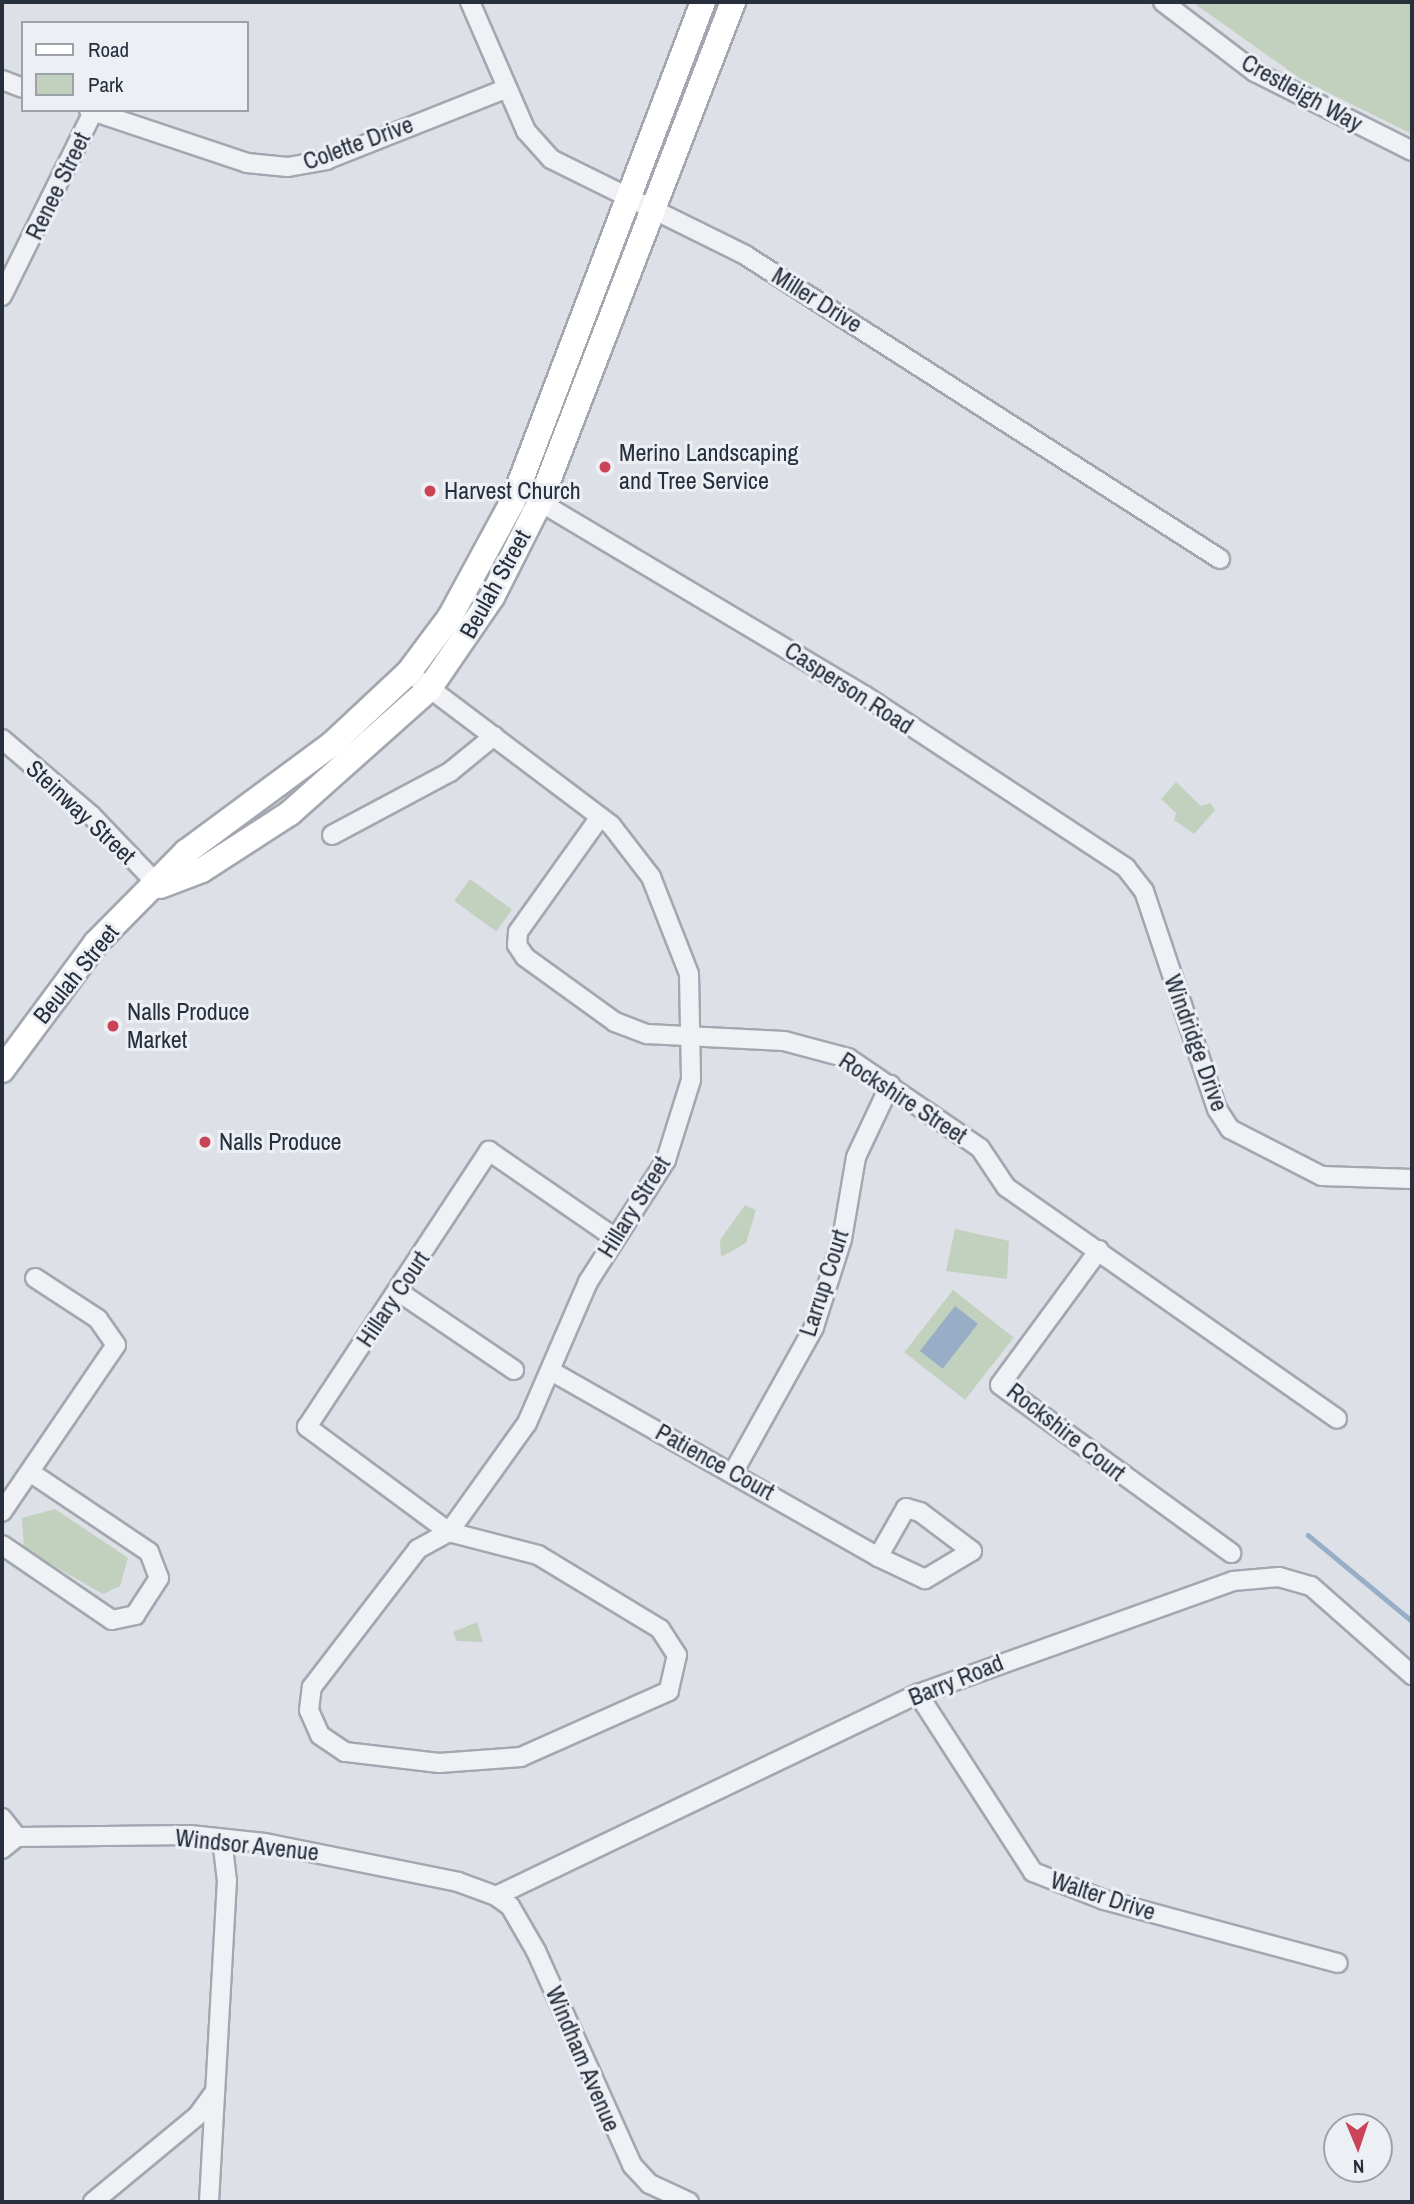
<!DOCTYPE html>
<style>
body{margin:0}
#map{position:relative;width:1414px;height:2204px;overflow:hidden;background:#dde0e6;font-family:"Archivo Narrow",sans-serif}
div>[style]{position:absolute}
.green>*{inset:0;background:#c2d0be;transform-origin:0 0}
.water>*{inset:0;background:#98aec6;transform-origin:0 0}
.stream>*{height:4.5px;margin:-2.25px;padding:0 2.25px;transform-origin:2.25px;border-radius:2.25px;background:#98aec6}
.roads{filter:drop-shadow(2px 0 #a3a7b0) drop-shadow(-2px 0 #a3a7b0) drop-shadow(0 2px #a3a7b0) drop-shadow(0 -2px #a3a7b0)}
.minor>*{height:18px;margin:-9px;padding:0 9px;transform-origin:9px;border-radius:9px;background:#eff1f5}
.secondary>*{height:24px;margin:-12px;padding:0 12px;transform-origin:12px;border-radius:12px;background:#fff}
.dots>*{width:19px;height:19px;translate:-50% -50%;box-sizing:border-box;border:4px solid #eceff4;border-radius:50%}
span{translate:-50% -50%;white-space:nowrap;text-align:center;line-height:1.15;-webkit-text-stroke:6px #eceff4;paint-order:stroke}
.street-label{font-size:24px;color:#272e3c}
.poi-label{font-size:24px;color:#272e3c}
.left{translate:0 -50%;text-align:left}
.frame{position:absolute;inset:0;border:4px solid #272e3c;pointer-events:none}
.legend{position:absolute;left:21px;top:21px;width:228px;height:91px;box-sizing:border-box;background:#eceff4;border:2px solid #9da2aa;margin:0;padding:9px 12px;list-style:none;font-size:21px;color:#272e3c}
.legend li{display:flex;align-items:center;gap:14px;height:35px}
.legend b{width:35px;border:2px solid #9da2aa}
.north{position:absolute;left:1323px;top:2113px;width:70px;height:70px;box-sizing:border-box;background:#eceff4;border:2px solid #9da2aa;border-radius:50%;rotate:178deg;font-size:19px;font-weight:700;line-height:28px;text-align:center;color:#272e3c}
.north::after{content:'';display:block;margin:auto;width:24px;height:32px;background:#ca4356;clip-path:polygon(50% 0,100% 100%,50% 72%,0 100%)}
</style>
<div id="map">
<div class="green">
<div style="clip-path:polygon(1192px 2px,1412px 2px,1412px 134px,1301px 79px)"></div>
<div style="clip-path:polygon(1176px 782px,1201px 806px,1210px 803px,1215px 810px,1194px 834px,1174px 820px,1176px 813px,1161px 799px)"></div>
<div style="left:470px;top:879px;width:52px;height:27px;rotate:36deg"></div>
<div style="clip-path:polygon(745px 1205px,756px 1210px,746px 1243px,721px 1257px,720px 1240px)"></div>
<div style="clip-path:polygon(955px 1229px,1009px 1241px,1007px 1279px,946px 1271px)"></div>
<div style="left:953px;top:1290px;width:77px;height:79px;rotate:38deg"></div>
<div style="clip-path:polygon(55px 1509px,128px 1558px,120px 1586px,103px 1594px,24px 1549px,22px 1518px)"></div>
<div style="clip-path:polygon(477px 1622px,483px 1642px,457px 1641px,453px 1632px)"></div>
</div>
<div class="water">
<div style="left:955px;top:1306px;width:29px;height:57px;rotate:38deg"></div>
</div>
<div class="stream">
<div style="left:1308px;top:1535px;width:135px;rotate:39.6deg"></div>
</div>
<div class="roads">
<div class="minor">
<div style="left:470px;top:2px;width:141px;rotate:66.5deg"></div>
<div style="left:526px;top:131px;width:38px;rotate:48deg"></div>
<div style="left:551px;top:159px;width:216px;rotate:26.3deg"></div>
<div style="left:745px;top:255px;width:564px;rotate:32.62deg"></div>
<div style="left:1163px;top:2px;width:116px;rotate:37.3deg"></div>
<div style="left:1255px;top:72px;width:176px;rotate:26.7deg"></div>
<div style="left:2px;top:80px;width:22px;rotate:21deg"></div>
<div style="left:89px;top:110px;width:167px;rotate:18.5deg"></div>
<div style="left:247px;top:163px;width:41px;rotate:5.6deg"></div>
<div style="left:288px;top:167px;width:39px;rotate:-10deg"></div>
<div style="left:326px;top:160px;width:193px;rotate:-21.6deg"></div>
<div style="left:2px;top:296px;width:205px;rotate:-63.7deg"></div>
<div style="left:540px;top:502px;width:377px;rotate:30.8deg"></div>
<div style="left:864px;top:695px;width:314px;rotate:33.4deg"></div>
<div style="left:1126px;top:868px;width:29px;rotate:52deg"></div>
<div style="left:1144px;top:891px;width:230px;rotate:71.5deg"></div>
<div style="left:1217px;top:1109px;width:24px;rotate:57deg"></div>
<div style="left:1230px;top:1129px;width:103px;rotate:27.1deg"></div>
<div style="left:1322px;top:1176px;width:90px;rotate:1.9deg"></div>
<div style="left:420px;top:681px;width:239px;rotate:37deg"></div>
<div style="left:611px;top:825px;width:66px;rotate:52.4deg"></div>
<div style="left:651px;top:877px;width:104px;rotate:68.6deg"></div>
<div style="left:689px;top:974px;width:106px;rotate:88.9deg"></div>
<div style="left:691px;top:1080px;width:84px;rotate:107.4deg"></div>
<div style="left:666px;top:1160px;width:145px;rotate:122.6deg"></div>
<div style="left:588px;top:1282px;width:154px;rotate:113.4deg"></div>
<div style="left:527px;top:1423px;width:134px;rotate:125.6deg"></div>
<div style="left:449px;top:1532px;width:177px;rotate:-143.5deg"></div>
<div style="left:307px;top:1427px;width:331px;rotate:-56.6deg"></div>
<div style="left:489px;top:1151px;width:153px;rotate:34.6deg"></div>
<div style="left:2px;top:739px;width:117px;rotate:40.5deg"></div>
<div style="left:91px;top:815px;width:98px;rotate:46.2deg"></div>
<div style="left:600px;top:817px;width:141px;rotate:125.5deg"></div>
<div style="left:518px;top:932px;width:13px;rotate:94deg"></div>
<div style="left:517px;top:945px;width:14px;rotate:56deg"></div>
<div style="left:525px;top:957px;width:111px;rotate:35.8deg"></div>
<div style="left:615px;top:1022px;width:34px;rotate:21deg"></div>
<div style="left:647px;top:1034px;width:137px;rotate:2.9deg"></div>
<div style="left:784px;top:1041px;width:66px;rotate:14.9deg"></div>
<div style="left:848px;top:1058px;width:160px;rotate:34.3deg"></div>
<div style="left:980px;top:1148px;width:47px;rotate:56.3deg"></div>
<div style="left:1006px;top:1187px;width:404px;rotate:35deg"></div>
<div style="left:332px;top:835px;width:134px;rotate:-28.1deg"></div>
<div style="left:450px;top:772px;width:57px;rotate:-39.3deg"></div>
<div style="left:1099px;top:1250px;width:167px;rotate:126.3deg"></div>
<div style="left:1000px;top:1385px;width:286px;rotate:36deg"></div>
<div style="left:399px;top:1292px;width:139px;rotate:34.1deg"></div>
<div style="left:551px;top:1371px;width:376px;rotate:29.6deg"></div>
<div style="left:734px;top:1471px;width:165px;rotate:-60.9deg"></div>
<div style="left:814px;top:1327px;width:92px;rotate:-72.3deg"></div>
<div style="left:842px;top:1239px;width:83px;rotate:-80.3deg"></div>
<div style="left:856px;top:1157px;width:80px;rotate:-64.7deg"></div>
<div style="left:906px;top:1508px;width:15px;rotate:16deg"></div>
<div style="left:920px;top:1512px;width:65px;rotate:36.9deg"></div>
<div style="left:972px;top:1551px;width:55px;rotate:149.2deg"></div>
<div style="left:925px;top:1579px;width:52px;rotate:-154.9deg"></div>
<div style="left:878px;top:1557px;width:56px;rotate:-60.3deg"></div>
<div style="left:2px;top:1512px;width:202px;rotate:-55.7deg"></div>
<div style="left:116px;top:1345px;width:32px;rotate:-125deg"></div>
<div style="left:98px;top:1319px;width:75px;rotate:-146.9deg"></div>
<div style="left:449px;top:1532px;width:92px;rotate:14.5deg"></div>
<div style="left:538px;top:1555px;width:143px;rotate:31.2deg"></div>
<div style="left:660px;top:1629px;width:31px;rotate:57deg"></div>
<div style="left:677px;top:1655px;width:37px;rotate:103deg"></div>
<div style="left:669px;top:1691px;width:162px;rotate:156deg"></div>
<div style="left:521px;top:1757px;width:82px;rotate:175.8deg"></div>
<div style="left:439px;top:1763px;width:95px;rotate:-173.3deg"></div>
<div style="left:345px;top:1752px;width:30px;rotate:-146deg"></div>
<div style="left:320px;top:1735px;width:27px;rotate:-114deg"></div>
<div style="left:309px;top:1710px;width:23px;rotate:-83deg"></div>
<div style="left:312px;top:1687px;width:174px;rotate:-52.5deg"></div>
<div style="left:418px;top:1549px;width:35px;rotate:-29deg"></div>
<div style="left:2px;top:1545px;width:133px;rotate:34.3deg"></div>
<div style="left:112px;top:1620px;width:24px;rotate:-12deg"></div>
<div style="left:135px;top:1615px;width:44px;rotate:-57deg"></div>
<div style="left:159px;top:1578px;width:28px;rotate:-111deg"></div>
<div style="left:149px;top:1552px;width:143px;rotate:-146.1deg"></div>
<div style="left:918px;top:1694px;width:212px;rotate:57.1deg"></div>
<div style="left:1033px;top:1872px;width:76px;rotate:21.5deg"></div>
<div style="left:1104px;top:1900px;width:242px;rotate:15.1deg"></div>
<div style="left:2px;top:1818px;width:24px;rotate:52deg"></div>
<div style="left:17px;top:1837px;width:173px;rotate:-0.7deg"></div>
<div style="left:190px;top:1835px;width:75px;rotate:6.1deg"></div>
<div style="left:265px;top:1843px;width:197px;rotate:11.4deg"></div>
<div style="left:458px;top:1882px;width:40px;rotate:20.2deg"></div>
<div style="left:496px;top:1896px;width:17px;rotate:36deg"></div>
<div style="left:510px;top:1906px;width:52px;rotate:60deg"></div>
<div style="left:536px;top:1951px;width:235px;rotate:65.8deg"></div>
<div style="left:632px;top:2165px;width:26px;rotate:47deg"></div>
<div style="left:650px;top:2184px;width:43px;rotate:24.8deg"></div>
<div style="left:2px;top:1849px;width:19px;rotate:-39deg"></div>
<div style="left:496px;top:1896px;width:468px;rotate:-25.6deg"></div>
<div style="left:918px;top:1694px;width:335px;rotate:-19.7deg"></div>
<div style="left:1233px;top:1581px;width:46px;rotate:-5deg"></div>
<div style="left:1279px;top:1577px;width:33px;rotate:16deg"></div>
<div style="left:1311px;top:1586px;width:135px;rotate:41.4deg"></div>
<div style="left:93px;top:2202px;width:136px;rotate:-39.6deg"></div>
<div style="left:198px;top:2115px;width:27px;rotate:-54deg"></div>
<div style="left:209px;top:2202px;width:322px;rotate:-86.8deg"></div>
<div style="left:227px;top:1881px;width:42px;rotate:-96.8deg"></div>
</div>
<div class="secondary">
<div style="left:160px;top:886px;width:45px;rotate:-20.9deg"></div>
<div style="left:202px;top:870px;width:105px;rotate:-32.9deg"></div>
<div style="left:290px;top:813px;width:186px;rotate:-41.7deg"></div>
<div style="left:429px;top:689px;width:112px;rotate:-55.6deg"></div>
<div style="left:492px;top:597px;width:106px;rotate:-63.2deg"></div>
<div style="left:540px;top:502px;width:536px;rotate:-68.89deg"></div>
<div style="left:2px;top:1070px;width:158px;rotate:-53.5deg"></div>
<div style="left:96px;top:943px;width:128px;rotate:-45.3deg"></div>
<div style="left:186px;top:852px;width:182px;rotate:-36.5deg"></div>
<div style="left:332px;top:744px;width:105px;rotate:-43.1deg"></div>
<div style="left:409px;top:672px;width:69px;rotate:-53.3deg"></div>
<div style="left:450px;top:617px;width:132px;rotate:-61.5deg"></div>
<div style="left:513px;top:501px;width:534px;rotate:-69.16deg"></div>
</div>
</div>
<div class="dots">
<div style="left:605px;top:467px;background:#ca4356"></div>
<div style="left:430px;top:491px;background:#ca4356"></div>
<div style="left:113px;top:1026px;background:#ca4356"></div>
<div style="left:205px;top:1142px;background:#ca4356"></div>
</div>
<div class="street-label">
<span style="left:1302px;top:93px;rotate:29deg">Crestleigh Way</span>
<span style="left:358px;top:143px;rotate:-20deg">Colette Drive</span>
<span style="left:58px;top:186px;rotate:-64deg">Renee Street</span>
<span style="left:817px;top:300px;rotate:32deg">Miller Drive</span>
<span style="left:495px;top:584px;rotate:-61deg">Beulah Street</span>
<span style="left:849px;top:688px;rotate:33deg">Casperson Road</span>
<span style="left:81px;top:812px;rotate:43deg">Steinway Street</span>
<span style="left:76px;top:974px;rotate:-51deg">Beulah Street</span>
<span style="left:1196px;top:1043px;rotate:70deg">Windridge Drive</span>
<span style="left:903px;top:1098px;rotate:33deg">Rockshire Street</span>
<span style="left:634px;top:1207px;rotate:-58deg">Hillary Street</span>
<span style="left:824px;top:1283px;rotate:-72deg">Larrup Court</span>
<span style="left:393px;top:1299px;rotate:-56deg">Hillary Court</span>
<span style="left:1066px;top:1432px;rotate:38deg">Rockshire Court</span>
<span style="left:715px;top:1462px;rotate:29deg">Patience Court</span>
<span style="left:956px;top:1680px;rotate:-22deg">Barry Road</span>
<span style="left:247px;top:1845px;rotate:6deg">Windsor Avenue</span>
<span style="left:1103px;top:1896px;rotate:18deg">Walter Drive</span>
<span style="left:583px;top:2059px;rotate:67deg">Windham Avenue</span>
</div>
<div class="poi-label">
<span class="left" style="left:619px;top:467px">Merino Landscaping<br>and Tree Service</span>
<span class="left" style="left:444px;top:491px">Harvest Church</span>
<span class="left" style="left:127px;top:1026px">Nalls Produce<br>Market</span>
<span class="left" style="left:219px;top:1142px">Nalls Produce</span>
</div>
<div class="frame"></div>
<ul class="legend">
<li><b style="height:9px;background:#fff"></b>Road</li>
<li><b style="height:19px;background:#c2d0be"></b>Park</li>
</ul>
<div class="north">N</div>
</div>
